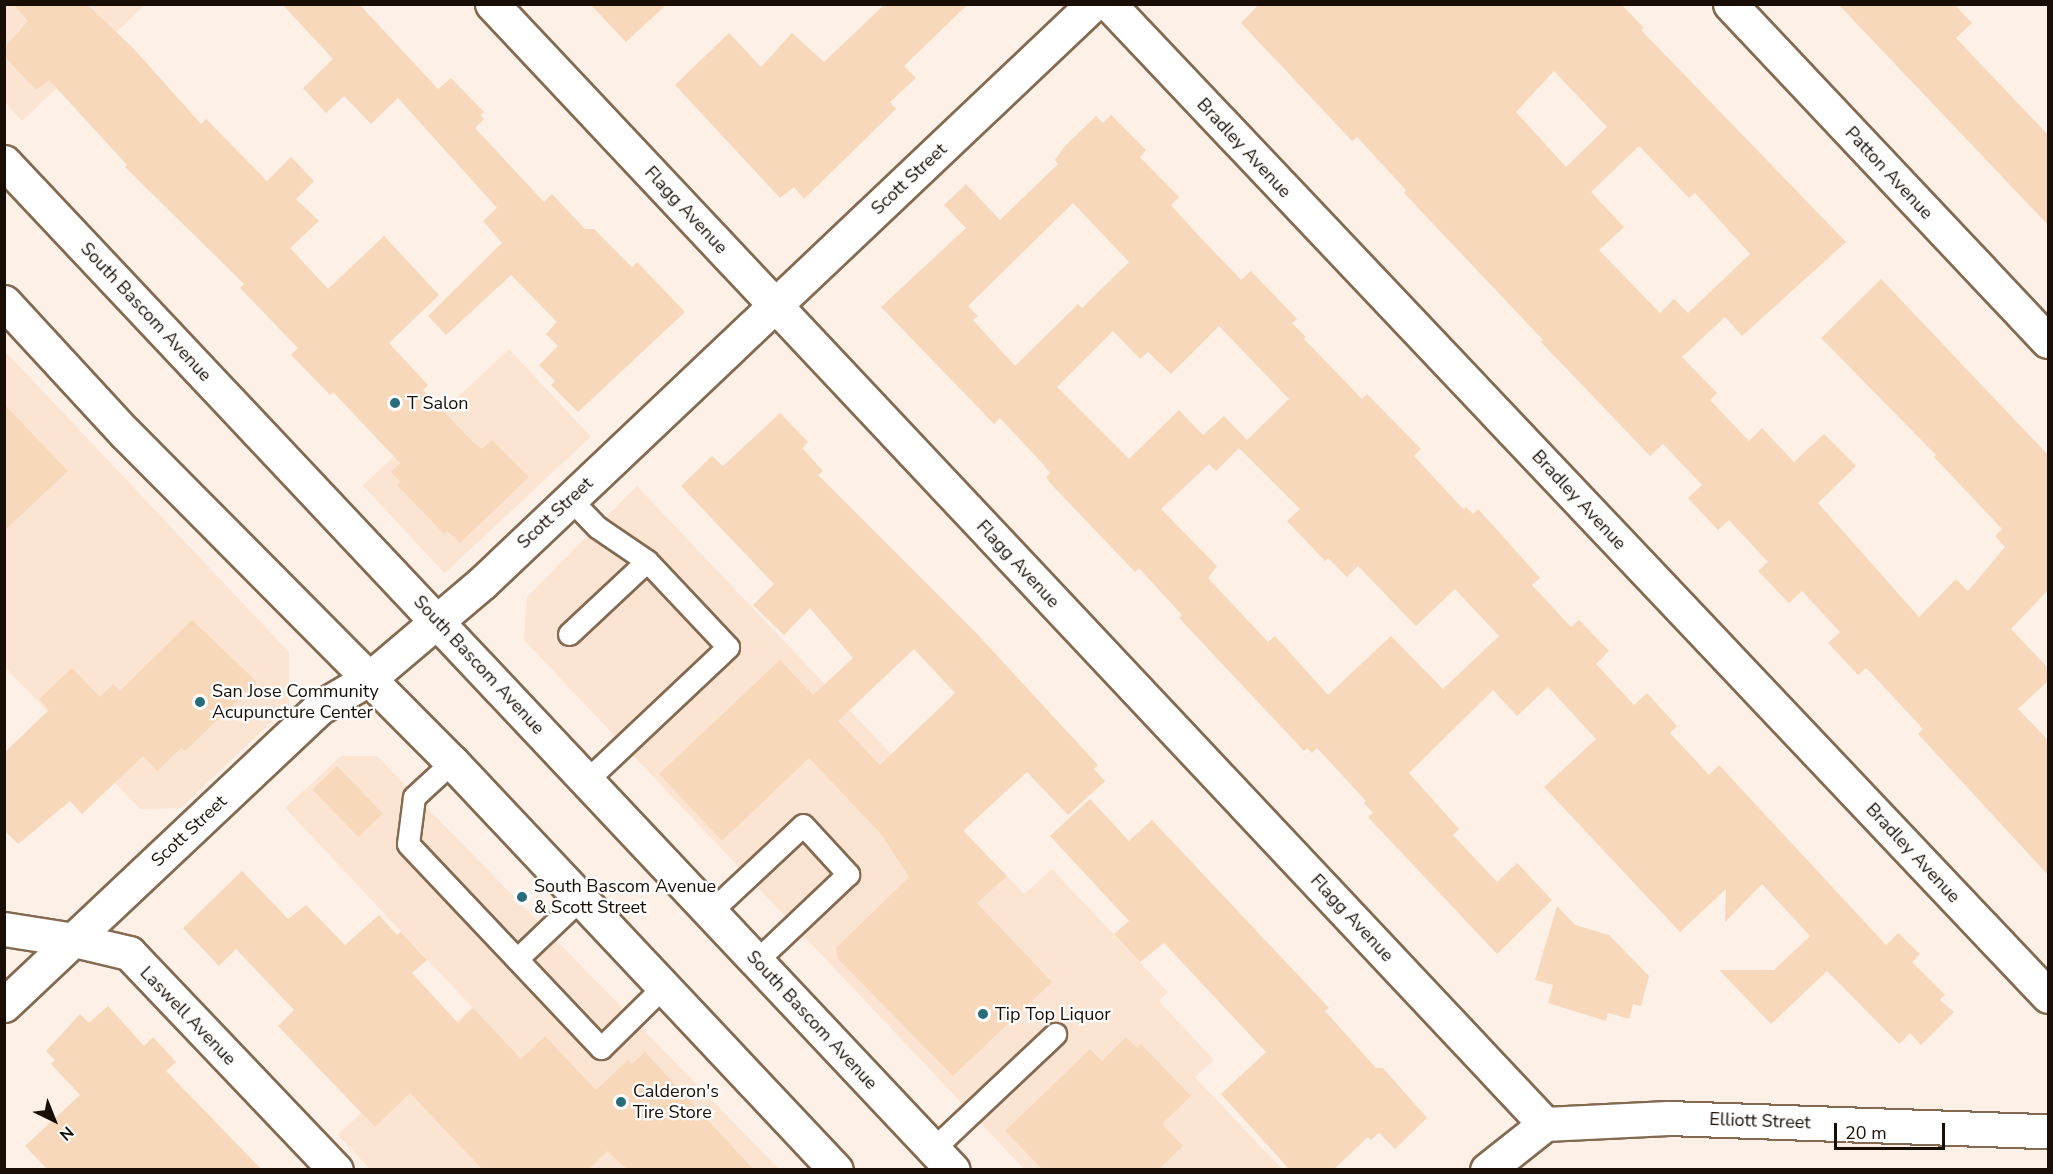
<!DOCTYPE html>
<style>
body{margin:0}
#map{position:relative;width:2053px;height:1174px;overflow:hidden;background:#fdf0e6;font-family:"Nunito Sans",sans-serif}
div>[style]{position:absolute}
.built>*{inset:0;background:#fbe5d2;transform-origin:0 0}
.building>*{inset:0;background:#f7d8bb;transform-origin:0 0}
.roads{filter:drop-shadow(2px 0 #846a51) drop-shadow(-2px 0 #846a51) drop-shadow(0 2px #846a51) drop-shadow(0 -2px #846a51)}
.service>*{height:21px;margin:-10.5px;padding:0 10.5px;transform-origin:10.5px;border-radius:10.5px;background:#fff}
.minor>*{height:33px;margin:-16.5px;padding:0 16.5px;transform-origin:16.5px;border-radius:16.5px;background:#fff}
.primary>*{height:33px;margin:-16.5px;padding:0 16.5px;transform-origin:16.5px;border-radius:16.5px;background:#fff}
.dots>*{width:16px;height:16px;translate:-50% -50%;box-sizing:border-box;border:3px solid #fff;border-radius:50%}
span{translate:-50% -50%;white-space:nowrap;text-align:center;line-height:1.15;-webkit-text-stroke:4.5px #fff;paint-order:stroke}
.street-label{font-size:18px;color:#180e05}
.poi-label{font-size:18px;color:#180e05}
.left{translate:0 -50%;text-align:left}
.frame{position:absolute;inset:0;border:6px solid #180e05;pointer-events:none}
.north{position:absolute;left:24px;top:1090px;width:60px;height:60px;-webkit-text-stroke:4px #fff;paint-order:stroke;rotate:137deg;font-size:16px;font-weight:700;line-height:24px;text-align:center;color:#180e05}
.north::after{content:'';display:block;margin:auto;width:21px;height:27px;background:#180e05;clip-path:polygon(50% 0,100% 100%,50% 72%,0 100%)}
.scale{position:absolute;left:1834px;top:1123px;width:111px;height:27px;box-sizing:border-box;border:3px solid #180e05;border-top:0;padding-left:8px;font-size:18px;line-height:21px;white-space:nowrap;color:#180e05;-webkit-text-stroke:4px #fff;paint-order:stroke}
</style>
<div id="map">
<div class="built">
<div style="clip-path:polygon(5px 5px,145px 5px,22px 121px,5px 102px)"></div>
<div style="left:509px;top:349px;width:120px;height:200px;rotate:47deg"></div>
<div style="clip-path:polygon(4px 350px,289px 652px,289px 705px,181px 808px,140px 809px,5px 667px)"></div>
<div style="clip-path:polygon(637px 486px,1024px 894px,1052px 869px,1168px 992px,1159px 1001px,1214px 1060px,1195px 1077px,1282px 1169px,1024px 1169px,524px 640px,527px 597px)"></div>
<div style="clip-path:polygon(341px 756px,377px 756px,779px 1169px,370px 1169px,338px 1135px,472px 1007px,285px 808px)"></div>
</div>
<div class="building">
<div style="clip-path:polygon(13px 4px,87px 4px,133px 48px,201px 124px,206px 119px,267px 181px,291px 157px,314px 181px,296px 199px,319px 221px,290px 248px,328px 289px,384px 236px,439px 295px,389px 343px,428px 385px,423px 390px,473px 442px,482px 449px,492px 440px,529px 477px,460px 543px,447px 531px,444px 534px,397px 485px,401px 482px,391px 472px,400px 463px,333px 392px,330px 395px,291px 355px,298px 348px,240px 288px,244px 284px,125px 167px,127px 165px,49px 80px,36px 90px,4px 56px,4px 48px,28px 21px)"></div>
<div style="clip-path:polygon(282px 4px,359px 4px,438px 89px,451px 78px,484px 112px,480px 115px,484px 119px,475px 128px,544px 202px,552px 194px,585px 229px,594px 229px,632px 267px,637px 262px,685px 312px,578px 412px,551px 385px,555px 381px,539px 365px,558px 346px,546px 334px,557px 322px,511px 275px,446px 335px,428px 316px,502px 243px,483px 221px,497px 208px,398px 98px,371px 124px,344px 96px,326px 113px,303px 88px,333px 59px)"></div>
<div style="clip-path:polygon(590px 4px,667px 4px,626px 42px)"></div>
<div style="clip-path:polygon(885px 4px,968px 4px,904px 66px,916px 78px,890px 102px,896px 109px,804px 199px,794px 187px,780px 198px,675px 85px,729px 33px,761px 67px,792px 33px,824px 62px)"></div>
<div style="clip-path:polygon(evenodd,1259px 4px,1621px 4px,1644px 28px,1641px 30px,1846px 242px,1742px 336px,1725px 317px,1682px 357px,1717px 393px,1710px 400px,1749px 441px,1762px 428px,1794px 462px,1824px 434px,1856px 466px,1818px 503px,1919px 617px,1956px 579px,1968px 591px,2005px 547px,1995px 536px,2002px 529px,1934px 457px,1936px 455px,1821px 338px,1881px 279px,2049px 456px,2049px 589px,2011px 629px,2049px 669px,2049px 680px,2018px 709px,2049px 741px,2049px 876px,1918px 734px,1923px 729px,1871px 673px,1866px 668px,1858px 675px,1828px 643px,1840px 632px,1802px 591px,1789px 603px,1758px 571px,1768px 562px,1729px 520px,1718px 530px,1688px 498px,1702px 485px,1663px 444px,1650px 456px,1541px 342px,1543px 340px,1404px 193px,1406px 190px,1357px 137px,1352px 141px,1241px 23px,1259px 4px,1554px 71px,1607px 127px,1566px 167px,1516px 112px,1554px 71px,1259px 4px,1639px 146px,1689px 198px,1695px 193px,1750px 254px,1688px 313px,1674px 299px,1660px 313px,1599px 250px,1624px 227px,1591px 192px,1639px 146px)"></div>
<div style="clip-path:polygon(1838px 4px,1954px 4px,1972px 23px,1956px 38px,2049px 136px,2049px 226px)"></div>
<div style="clip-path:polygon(evenodd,1111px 115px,1146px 150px,1140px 157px,1179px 197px,1171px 205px,1198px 235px,1241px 280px,1251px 271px,1297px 319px,1292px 323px,1306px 337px,1304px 339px,1362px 399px,1367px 394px,1421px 449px,1414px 456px,1464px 510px,1466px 507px,1473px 514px,1478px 509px,1499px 532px,1540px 578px,1532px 585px,1571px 627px,1579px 620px,1609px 651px,1596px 664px,1634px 705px,1647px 693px,1677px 726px,1670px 733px,1709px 775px,1719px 765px,1886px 945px,1898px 933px,1920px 954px,1912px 962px,1945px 995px,1940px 1000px,1954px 1012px,1921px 1045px,1910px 1033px,1899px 1044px,1827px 971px,1771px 1024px,1719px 970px,1774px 970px,1810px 936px,1762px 884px,1725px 922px,1726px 889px,1680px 932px,1544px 787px,1596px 739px,1548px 687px,1517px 716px,1493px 690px,1409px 773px,1459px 829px,1453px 835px,1497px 882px,1517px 863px,1552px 900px,1497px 954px,1368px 817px,1373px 813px,1364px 803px,1366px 801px,1317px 748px,1312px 753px,1307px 748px,1304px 751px,1179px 618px,1182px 615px,1139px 568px,1135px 572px,1050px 483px,1046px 477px,1050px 473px,1042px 463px,1000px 418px,994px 424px,881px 307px,966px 228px,944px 205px,966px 184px,1000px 220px,1058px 164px,1055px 160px,1065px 146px,1096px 116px,1103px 123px,1111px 115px,1073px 203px,1129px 262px,1082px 308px,1078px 304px,1015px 366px,973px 320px,978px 316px,968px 306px,1073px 203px,1111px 115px,1219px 326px,1289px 399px,1247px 440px,1224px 416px,1203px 435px,1179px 410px,1129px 459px,1057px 387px,1113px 331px,1140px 359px,1148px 352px,1171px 374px,1219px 326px,1111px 115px,1239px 448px,1300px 509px,1287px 521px,1325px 561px,1328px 558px,1347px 577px,1358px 566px,1416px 626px,1455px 589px,1499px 636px,1443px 689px,1391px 636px,1328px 695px,1275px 636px,1268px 642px,1208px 578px,1217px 566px,1161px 509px,1209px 464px,1216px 471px,1239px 448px)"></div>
<div style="clip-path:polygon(4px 404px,68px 471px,4px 531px)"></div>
<div style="clip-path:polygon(evenodd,780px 413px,808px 442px,802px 448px,823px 471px,818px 475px,978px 635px,1098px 765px,1094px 769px,1105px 781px,1068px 815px,1027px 772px,963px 831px,1007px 876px,977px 903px,1052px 982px,953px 1076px,838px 959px,836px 948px,909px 877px,881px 834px,809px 758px,722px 841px,659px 774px,780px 660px,813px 695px,853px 658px,810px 608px,784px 635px,753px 605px,774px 584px,681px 486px,712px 456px,723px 466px,780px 413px,914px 649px,955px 693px,880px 765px,838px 721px,914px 649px)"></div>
<div style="clip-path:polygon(192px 620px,257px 682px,185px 751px,181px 748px,157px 771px,143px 756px,82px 814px,70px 801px,18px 844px,4px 830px,4px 753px,49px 710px,39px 699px,72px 668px,100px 697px,113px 684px,120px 691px)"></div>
<div style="left:337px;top:766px;width:66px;height:34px;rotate:46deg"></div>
<div style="clip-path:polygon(1090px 799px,1129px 841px,1152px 820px,1329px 1008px,1325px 1011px,1376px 1068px,1383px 1068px,1427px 1118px,1395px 1149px,1379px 1133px,1371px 1140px,1368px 1137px,1333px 1170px,1290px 1170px,1221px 1094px,1266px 1052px,1164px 943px,1140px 962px,1114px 934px,1129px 921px,1050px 836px)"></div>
<div style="clip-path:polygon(242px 871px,288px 919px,306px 905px,345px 945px,379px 915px,397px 935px,401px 932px,427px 960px,412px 973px,458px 1023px,473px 1008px,521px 1059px,545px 1036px,596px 1090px,628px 1060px,632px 1064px,645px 1052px,754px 1170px,628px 1170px,607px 1151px,588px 1170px,483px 1170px,410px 1093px,375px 1127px,278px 1026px,294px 1010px,236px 949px,219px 966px,183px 928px)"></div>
<div style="clip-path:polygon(1557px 906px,1575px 925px,1609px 935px,1649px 976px,1641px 1006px,1633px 1004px,1629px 1019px,1608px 1013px,1606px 1021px,1548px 1003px,1553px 985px,1535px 980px)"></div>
<div style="clip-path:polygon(108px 1006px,144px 1046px,153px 1037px,176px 1062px,166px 1071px,262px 1170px,47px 1169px,25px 1146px,80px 1095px,51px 1064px,55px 1060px,46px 1051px,80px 1014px,89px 1023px)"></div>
<div style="clip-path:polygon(1126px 1037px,1137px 1048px,1141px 1044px,1191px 1096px,1162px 1124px,1183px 1146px,1158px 1170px,1043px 1170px,1005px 1131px,1090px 1049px,1102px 1061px)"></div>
</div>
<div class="roads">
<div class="service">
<div style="left:570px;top:499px;width:39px;rotate:46deg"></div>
<div style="left:597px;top:527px;width:60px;rotate:34.2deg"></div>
<div style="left:647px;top:561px;width:118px;rotate:46.7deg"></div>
<div style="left:728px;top:647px;width:194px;rotate:136.7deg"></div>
<div style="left:569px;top:634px;width:107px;rotate:-43.1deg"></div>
<div style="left:452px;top:762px;width:52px;rotate:137.4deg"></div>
<div style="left:414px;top:797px;width:47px;rotate:97.3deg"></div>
<div style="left:408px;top:844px;width:281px;rotate:46.6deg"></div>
<div style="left:601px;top:1048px;width:87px;rotate:-44.5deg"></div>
<div style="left:710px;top:912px;width:127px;rotate:-43.1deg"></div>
<div style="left:803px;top:825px;width:67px;rotate:47.4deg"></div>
<div style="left:848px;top:874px;width:127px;rotate:136.6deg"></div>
<div style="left:517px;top:959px;width:88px;rotate:-43.6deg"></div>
<div style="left:933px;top:1149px;width:168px;rotate:-43.3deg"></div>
</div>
<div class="minor">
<div style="left:492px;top:4px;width:1537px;rotate:46.77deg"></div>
<div style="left:1109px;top:4px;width:1366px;rotate:46.57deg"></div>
<div style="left:1730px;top:4px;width:463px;rotate:46.7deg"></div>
<div style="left:4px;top:929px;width:71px;rotate:8.9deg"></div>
<div style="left:74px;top:940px;width:57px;rotate:13.3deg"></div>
<div style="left:129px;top:953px;width:300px;rotate:46.4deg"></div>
<div style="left:4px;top:1005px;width:433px;rotate:-43.3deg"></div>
<div style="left:319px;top:708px;width:59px;rotate:-30.5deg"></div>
<div style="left:370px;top:678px;width:147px;rotate:-40.3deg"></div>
<div style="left:482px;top:583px;width:842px;rotate:-43.46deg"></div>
<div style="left:1487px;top:1170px;width:74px;rotate:-38.4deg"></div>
<div style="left:1545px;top:1124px;width:123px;rotate:-2.8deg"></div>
<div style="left:1668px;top:1118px;width:380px;rotate:2deg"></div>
</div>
<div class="primary">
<div style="left:4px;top:162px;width:1384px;rotate:46.73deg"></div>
<div style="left:4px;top:302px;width:178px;rotate:47.3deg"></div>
<div style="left:125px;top:433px;width:464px;rotate:45.2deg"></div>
<div style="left:452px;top:762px;width:560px;rotate:46.74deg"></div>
</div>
</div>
<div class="dots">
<div style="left:395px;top:403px;background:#276d7b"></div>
<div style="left:200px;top:702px;background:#276d7b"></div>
<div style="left:522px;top:897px;background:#276d7b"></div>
<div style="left:983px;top:1014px;background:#276d7b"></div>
<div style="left:621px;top:1102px;background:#276d7b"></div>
</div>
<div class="street-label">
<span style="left:1244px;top:148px;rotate:47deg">Bradley Avenue</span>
<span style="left:1889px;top:173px;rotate:47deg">Patton Avenue</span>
<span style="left:909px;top:179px;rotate:-43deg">Scott Street</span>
<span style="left:686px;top:210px;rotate:47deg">Flagg Avenue</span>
<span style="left:146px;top:312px;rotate:47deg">South Bascom Avenue</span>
<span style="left:1579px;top:500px;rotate:47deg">Bradley Avenue</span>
<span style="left:555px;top:513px;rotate:-43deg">Scott Street</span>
<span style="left:1018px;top:564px;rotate:47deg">Flagg Avenue</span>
<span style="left:479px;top:665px;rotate:47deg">South Bascom Avenue</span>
<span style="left:189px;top:831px;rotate:-43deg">Scott Street</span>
<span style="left:1913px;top:853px;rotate:47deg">Bradley Avenue</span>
<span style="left:1352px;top:918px;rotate:47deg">Flagg Avenue</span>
<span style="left:188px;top:1016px;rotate:46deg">Laswell Avenue</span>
<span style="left:812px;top:1020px;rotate:47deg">South Bascom Avenue</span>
<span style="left:1760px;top:1121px;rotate:2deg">Elliott Street</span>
</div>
<div class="poi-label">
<span class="left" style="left:407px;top:403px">T Salon</span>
<span class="left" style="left:212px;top:702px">San Jose Community<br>Acupuncture Center</span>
<span class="left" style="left:534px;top:897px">South Bascom Avenue<br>&amp; Scott Street</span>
<span class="left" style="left:995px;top:1014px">Tip Top Liquor</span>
<span class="left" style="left:633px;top:1102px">Calderon's<br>Tire Store</span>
</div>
<div class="frame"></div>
<div class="north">N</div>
<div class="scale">20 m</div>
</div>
